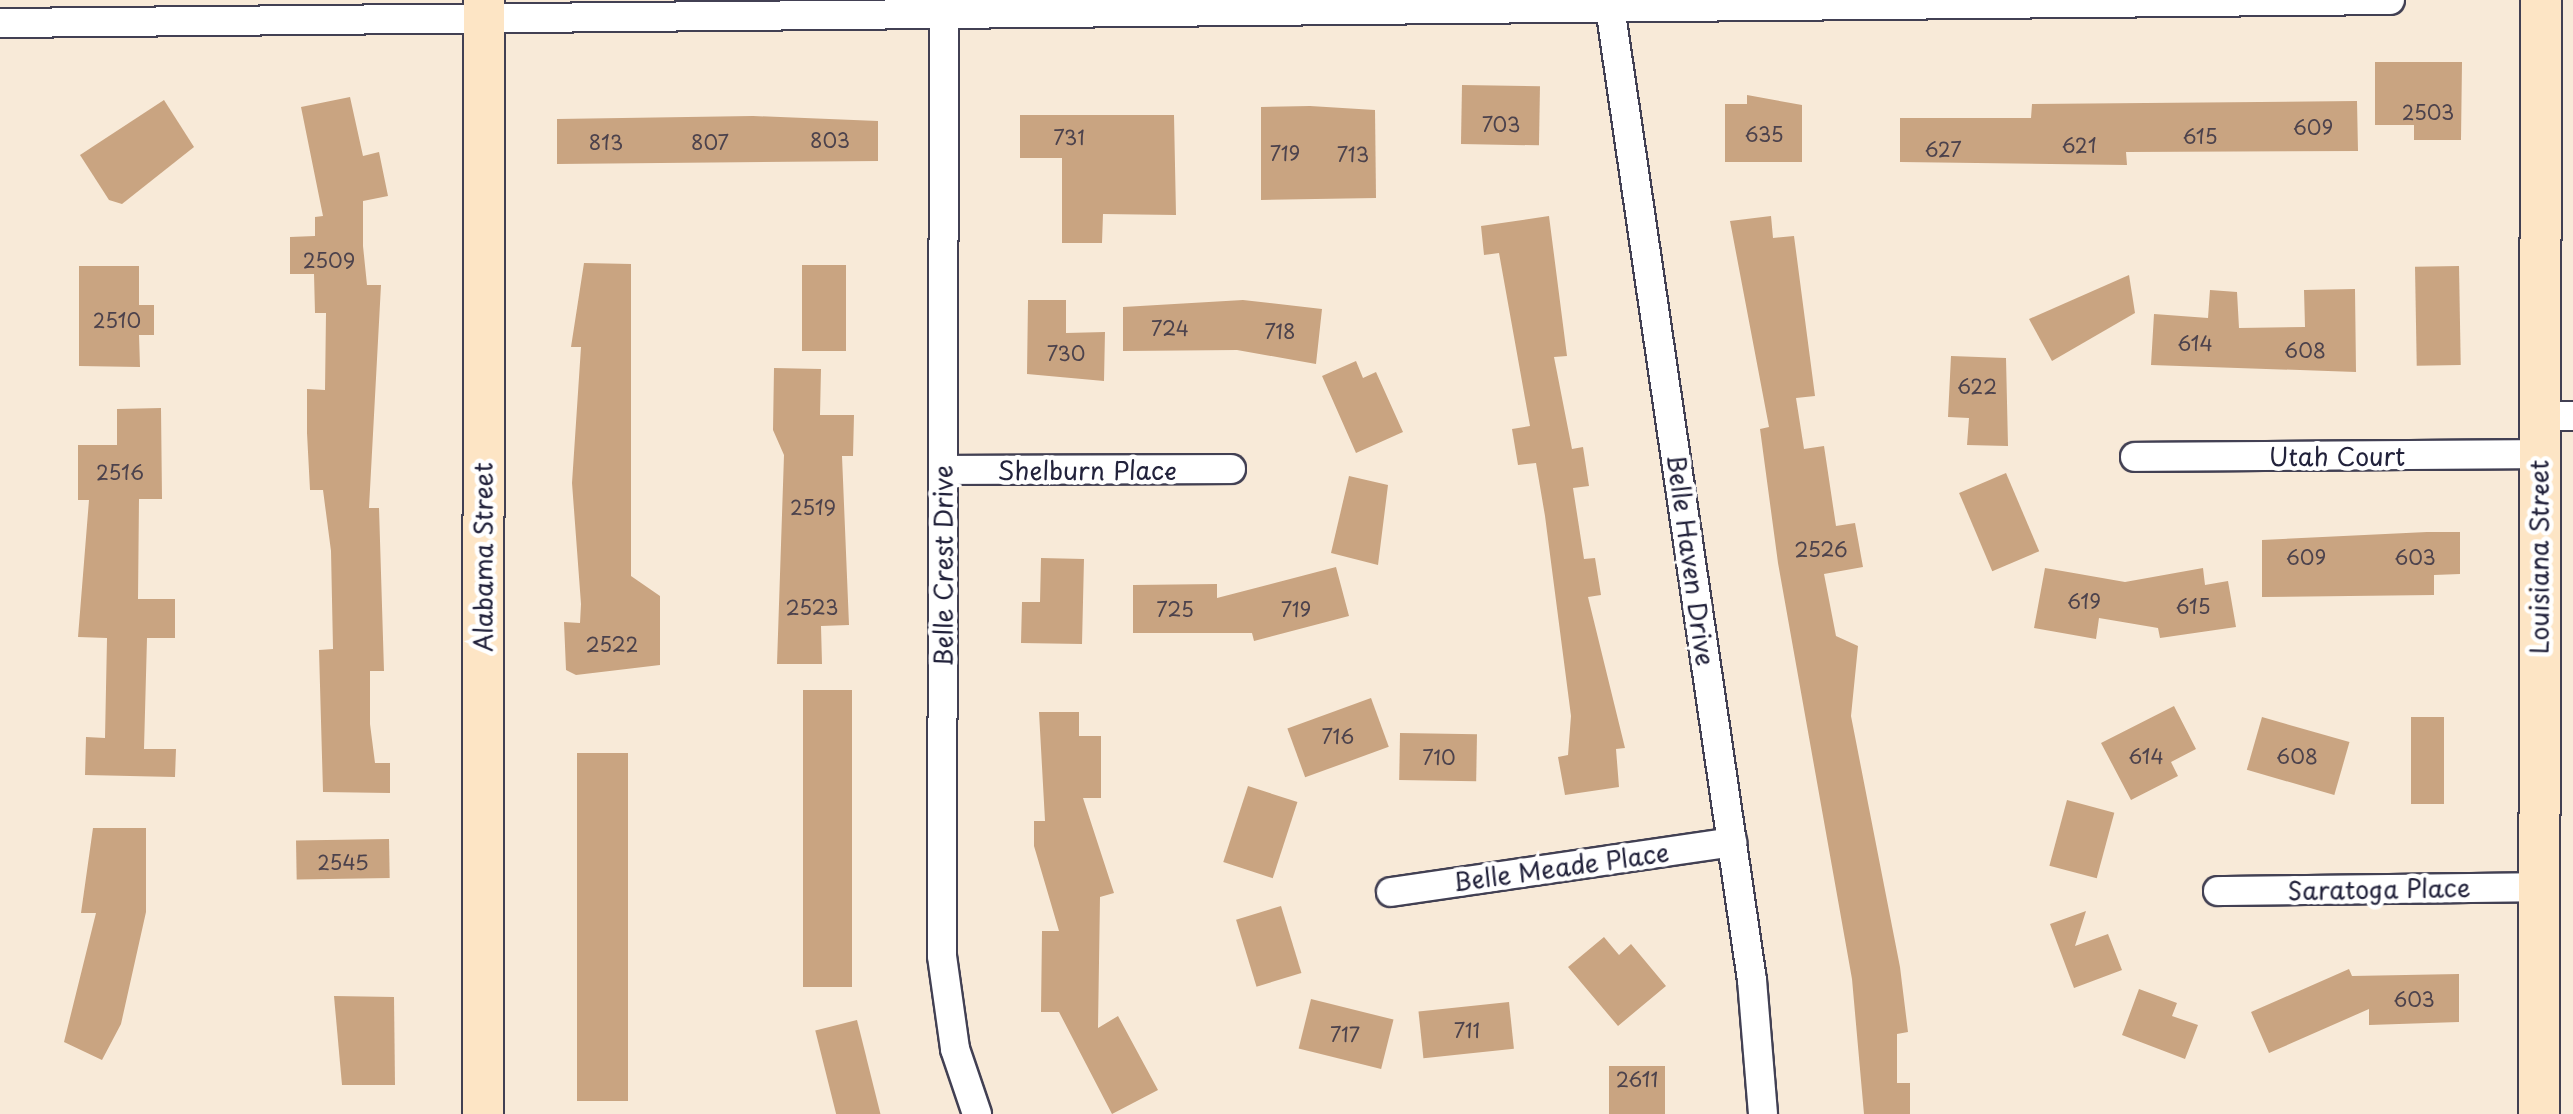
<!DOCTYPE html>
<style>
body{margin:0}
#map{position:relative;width:2573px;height:1114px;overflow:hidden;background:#f8ead8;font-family:"Playpen Sans",sans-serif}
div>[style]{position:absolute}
.building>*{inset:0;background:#c9a481;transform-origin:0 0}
.roads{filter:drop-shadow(2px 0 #424053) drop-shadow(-2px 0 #424053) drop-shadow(0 2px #424053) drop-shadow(0 -2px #424053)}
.street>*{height:28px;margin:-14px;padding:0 14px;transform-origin:14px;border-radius:14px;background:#fff}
.secondary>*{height:40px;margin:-20px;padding:0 20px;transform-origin:20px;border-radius:20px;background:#fde5c5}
span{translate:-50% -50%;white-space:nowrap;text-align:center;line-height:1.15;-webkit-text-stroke:9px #fff;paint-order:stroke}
.number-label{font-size:20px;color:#4c424c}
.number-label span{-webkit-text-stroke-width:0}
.street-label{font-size:25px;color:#22223b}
</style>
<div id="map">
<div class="building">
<div style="clip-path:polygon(2375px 62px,2462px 62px,2461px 140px,2414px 140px,2414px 125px,2375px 125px)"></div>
<div style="left:1462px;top:85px;width:78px;height:59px;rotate:1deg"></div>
<div style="clip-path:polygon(1747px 95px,1802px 105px,1802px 162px,1725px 162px,1725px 104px,1747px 104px)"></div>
<div style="clip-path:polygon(350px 97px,363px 156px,379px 152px,388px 196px,363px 201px,363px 246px,367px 285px,381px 285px,369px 508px,379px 508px,384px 671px,370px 671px,370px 724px,375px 763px,390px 763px,390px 793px,323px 792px,319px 650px,333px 649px,331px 551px,323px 490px,310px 490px,307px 433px,307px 389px,325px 390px,326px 313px,315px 313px,314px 274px,290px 274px,290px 237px,315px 236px,315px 217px,323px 216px,301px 107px)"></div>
<div style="clip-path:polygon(164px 100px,194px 147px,122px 204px,109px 200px,80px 155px)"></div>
<div style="clip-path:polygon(2357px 101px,2358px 151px,2126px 152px,2127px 165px,1900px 162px,1900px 118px,2031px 118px,2032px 104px)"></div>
<div style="clip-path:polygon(1310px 106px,1375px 110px,1376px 198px,1261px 200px,1261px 107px)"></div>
<div style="clip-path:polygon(1020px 115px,1174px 115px,1176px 215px,1103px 214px,1102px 243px,1062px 243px,1062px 158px,1020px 158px)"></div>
<div style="clip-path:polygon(753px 116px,878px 121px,878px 161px,557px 164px,557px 119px)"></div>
<div style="clip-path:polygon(1549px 216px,1567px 356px,1554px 357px,1572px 449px,1583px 447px,1589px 486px,1573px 488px,1584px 559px,1595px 558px,1601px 595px,1588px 597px,1625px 748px,1616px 749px,1619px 787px,1565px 795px,1558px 757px,1568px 755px,1571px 716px,1545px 516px,1536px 463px,1518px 465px,1512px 429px,1530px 426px,1499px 253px,1484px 255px,1481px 226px)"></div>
<div style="clip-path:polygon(1771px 216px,1773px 238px,1794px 236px,1815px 396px,1796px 398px,1804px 449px,1824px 446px,1836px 526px,1855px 523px,1863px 567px,1824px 574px,1836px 636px,1858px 646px,1851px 716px,1900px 967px,1908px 1032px,1897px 1034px,1897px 1083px,1910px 1083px,1910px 1114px,1864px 1114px,1852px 979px,1778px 563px,1760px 429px,1769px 427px,1730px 221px)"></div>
<div style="clip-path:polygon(584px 263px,631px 264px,631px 576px,660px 596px,660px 665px,576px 675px,566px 670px,564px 622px,580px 623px,581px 604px,572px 483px,581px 347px,571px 347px)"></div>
<div style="left:802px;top:265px;width:44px;height:86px"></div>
<div style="clip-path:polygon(79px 266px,139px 266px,139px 305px,154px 305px,154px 335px,139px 335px,140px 367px,79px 366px)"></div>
<div style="left:2459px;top:266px;width:99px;height:44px;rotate:89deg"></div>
<div style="clip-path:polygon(2129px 275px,2135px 313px,2052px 361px,2029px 319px)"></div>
<div style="clip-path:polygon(2355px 289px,2356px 372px,2151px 365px,2154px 314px,2208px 318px,2210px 290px,2237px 292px,2239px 328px,2305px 327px,2304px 290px)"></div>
<div style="clip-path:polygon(1028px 300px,1066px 300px,1066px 333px,1105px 332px,1104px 381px,1027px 374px)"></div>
<div style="clip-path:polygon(1243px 300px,1322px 309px,1316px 364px,1237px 350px,1123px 351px,1123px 307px)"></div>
<div style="clip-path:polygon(1951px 356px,2006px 358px,2008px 446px,1967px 445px,1969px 418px,1948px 417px)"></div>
<div style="clip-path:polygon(1356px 361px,1363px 378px,1376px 372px,1403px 432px,1356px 453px,1322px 376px)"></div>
<div style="clip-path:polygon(774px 368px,821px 369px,820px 415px,854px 415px,853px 456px,842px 456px,849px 625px,821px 626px,822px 664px,777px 664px,784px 455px,773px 430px)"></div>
<div style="clip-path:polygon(161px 408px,162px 499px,139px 499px,138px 599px,175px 599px,175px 638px,147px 638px,144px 749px,176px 749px,175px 777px,85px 775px,86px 737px,105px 738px,107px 638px,78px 637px,89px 500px,78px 500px,78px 445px,117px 445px,117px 409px)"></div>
<div style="left:2006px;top:473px;width:85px;height:51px;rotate:67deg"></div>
<div style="clip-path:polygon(1349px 476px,1388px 485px,1378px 565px,1331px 553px)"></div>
<div style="clip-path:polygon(2427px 532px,2460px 532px,2460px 574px,2434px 575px,2434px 595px,2262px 597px,2262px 540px)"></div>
<div style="clip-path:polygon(1041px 558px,1084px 559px,1082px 644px,1021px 643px,1022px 602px,1040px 602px)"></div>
<div style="clip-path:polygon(1336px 567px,1349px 616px,1254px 641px,1252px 633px,1133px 633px,1133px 585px,1217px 584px,1217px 598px)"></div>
<div style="clip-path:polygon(2045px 568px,2125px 582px,2203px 568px,2205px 585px,2228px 581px,2236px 627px,2160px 638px,2158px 628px,2099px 618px,2096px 639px,2034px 628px)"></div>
<div style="left:803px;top:690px;width:49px;height:297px"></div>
<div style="left:1371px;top:698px;width:52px;height:89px;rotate:70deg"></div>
<div style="clip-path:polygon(2174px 706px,2196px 749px,2171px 762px,2178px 776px,2131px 800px,2101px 743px)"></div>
<div style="clip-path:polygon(1039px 712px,1079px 712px,1079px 736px,1101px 736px,1101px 798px,1083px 798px,1114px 893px,1100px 897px,1098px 1028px,1118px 1016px,1158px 1090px,1112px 1114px,1059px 1012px,1041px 1012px,1042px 931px,1059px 931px,1034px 846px,1034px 821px,1045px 821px)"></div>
<div style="left:2262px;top:717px;width:91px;height:55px;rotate:16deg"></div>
<div style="left:2411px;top:717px;width:33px;height:87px"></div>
<div style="left:1400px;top:733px;width:77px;height:47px;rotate:1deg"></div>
<div style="left:577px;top:753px;width:51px;height:348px"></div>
<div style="left:1248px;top:786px;width:52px;height:80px;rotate:18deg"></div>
<div style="left:2067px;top:800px;width:49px;height:68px;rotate:15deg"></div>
<div style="clip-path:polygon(93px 828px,146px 828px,146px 912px,121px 1024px,102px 1060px,64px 1042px,96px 913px,81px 913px)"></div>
<div style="left:389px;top:839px;width:39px;height:93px;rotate:89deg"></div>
<div style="left:1281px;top:906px;width:70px;height:47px;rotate:73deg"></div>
<div style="clip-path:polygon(2086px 911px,2075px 946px,2108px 934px,2122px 970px,2074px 988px,2050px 924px)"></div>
<div style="clip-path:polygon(1604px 937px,1619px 955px,1631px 944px,1666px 986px,1618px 1026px,1568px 967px)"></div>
<div style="clip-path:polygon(2349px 969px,2352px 976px,2459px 974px,2459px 1022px,2369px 1025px,2369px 1009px,2269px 1053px,2251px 1012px)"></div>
<div style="clip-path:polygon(2139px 989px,2177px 1003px,2172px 1016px,2198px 1025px,2185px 1059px,2122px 1035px)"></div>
<div style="clip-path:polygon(334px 996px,394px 997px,395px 1085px,342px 1085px)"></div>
<div style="left:1311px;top:999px;width:85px;height:51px;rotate:14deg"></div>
<div style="left:1509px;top:1002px;width:47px;height:91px;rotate:84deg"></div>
<div style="left:857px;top:1020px;width:97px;height:43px;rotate:76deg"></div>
<div style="left:1609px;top:1066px;width:56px;height:48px"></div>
</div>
<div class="roads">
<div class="street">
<div style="left:1610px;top:7px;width:983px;rotate:81.7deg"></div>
<div style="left:1752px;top:980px;width:134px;rotate:85.3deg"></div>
<div style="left:944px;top:13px;width:943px;rotate:90.12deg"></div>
<div style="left:942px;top:956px;width:94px;rotate:82deg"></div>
<div style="left:955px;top:1049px;width:69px;rotate:71.3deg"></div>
<div style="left:0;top:23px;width:2390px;rotate:-0.55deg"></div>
<div style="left:2539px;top:416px;width:34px"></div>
<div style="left:2135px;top:457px;width:404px;rotate:-0.4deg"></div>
<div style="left:943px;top:470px;width:288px;rotate:-0.2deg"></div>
<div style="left:2218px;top:891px;width:321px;rotate:-0.7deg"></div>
<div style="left:1391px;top:892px;width:345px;rotate:-8.3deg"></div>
</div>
<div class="secondary">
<div style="left:483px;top:1114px;width:1114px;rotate:-89.95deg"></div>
<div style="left:2539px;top:1114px;width:1114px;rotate:-89.9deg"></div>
</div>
</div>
<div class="number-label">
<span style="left:2428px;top:112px">2503</span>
<span style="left:1501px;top:124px">703</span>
<span style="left:2313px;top:127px">609</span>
<span style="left:1764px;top:134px">635</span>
<span style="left:2200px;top:136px">615</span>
<span style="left:1069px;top:137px">731</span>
<span style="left:830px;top:140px">803</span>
<span style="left:606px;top:142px">813</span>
<span style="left:710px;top:142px">807</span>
<span style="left:2079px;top:145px">621</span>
<span style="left:1943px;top:149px">627</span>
<span style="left:1285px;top:153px">719</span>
<span style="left:1353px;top:154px">713</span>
<span style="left:329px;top:260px">2509</span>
<span style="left:117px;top:320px">2510</span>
<span style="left:1170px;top:328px">724</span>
<span style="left:1280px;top:331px">718</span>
<span style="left:2195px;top:343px">614</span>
<span style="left:2305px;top:350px">608</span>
<span style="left:1066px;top:353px">730</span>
<span style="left:1977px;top:386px">622</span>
<span style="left:120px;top:472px">2516</span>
<span style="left:813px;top:507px">2519</span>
<span style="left:1821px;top:549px">2526</span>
<span style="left:2306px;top:557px">609</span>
<span style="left:2415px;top:557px">603</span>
<span style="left:2084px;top:601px">619</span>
<span style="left:2193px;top:606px">615</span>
<span style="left:812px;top:607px">2523</span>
<span style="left:1175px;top:609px">725</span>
<span style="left:1296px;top:609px">719</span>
<span style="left:612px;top:644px">2522</span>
<span style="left:1338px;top:736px">716</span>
<span style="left:2146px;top:756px">614</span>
<span style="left:2297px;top:756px">608</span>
<span style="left:1439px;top:757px">710</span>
<span style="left:343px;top:862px">2545</span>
<span style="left:2414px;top:999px">603</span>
<span style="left:1467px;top:1030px">711</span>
<span style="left:1345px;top:1034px">717</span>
<span style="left:1637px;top:1079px">2611</span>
</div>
<div class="street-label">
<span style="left:2337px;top:456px">Utah Court</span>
<span style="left:1087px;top:470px">Shelburn Place</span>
<span style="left:483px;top:557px;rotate:-90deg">Alabama Street</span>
<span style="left:2539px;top:557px;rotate:-90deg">Louisiana Street</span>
<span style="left:1691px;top:560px;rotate:82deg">Belle Haven Drive</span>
<span style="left:943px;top:566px;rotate:-90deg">Belle Crest Drive</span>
<span style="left:1561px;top:867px;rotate:-8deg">Belle Meade Place</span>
<span style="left:2379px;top:889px;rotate:-1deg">Saratoga Place</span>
</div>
</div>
